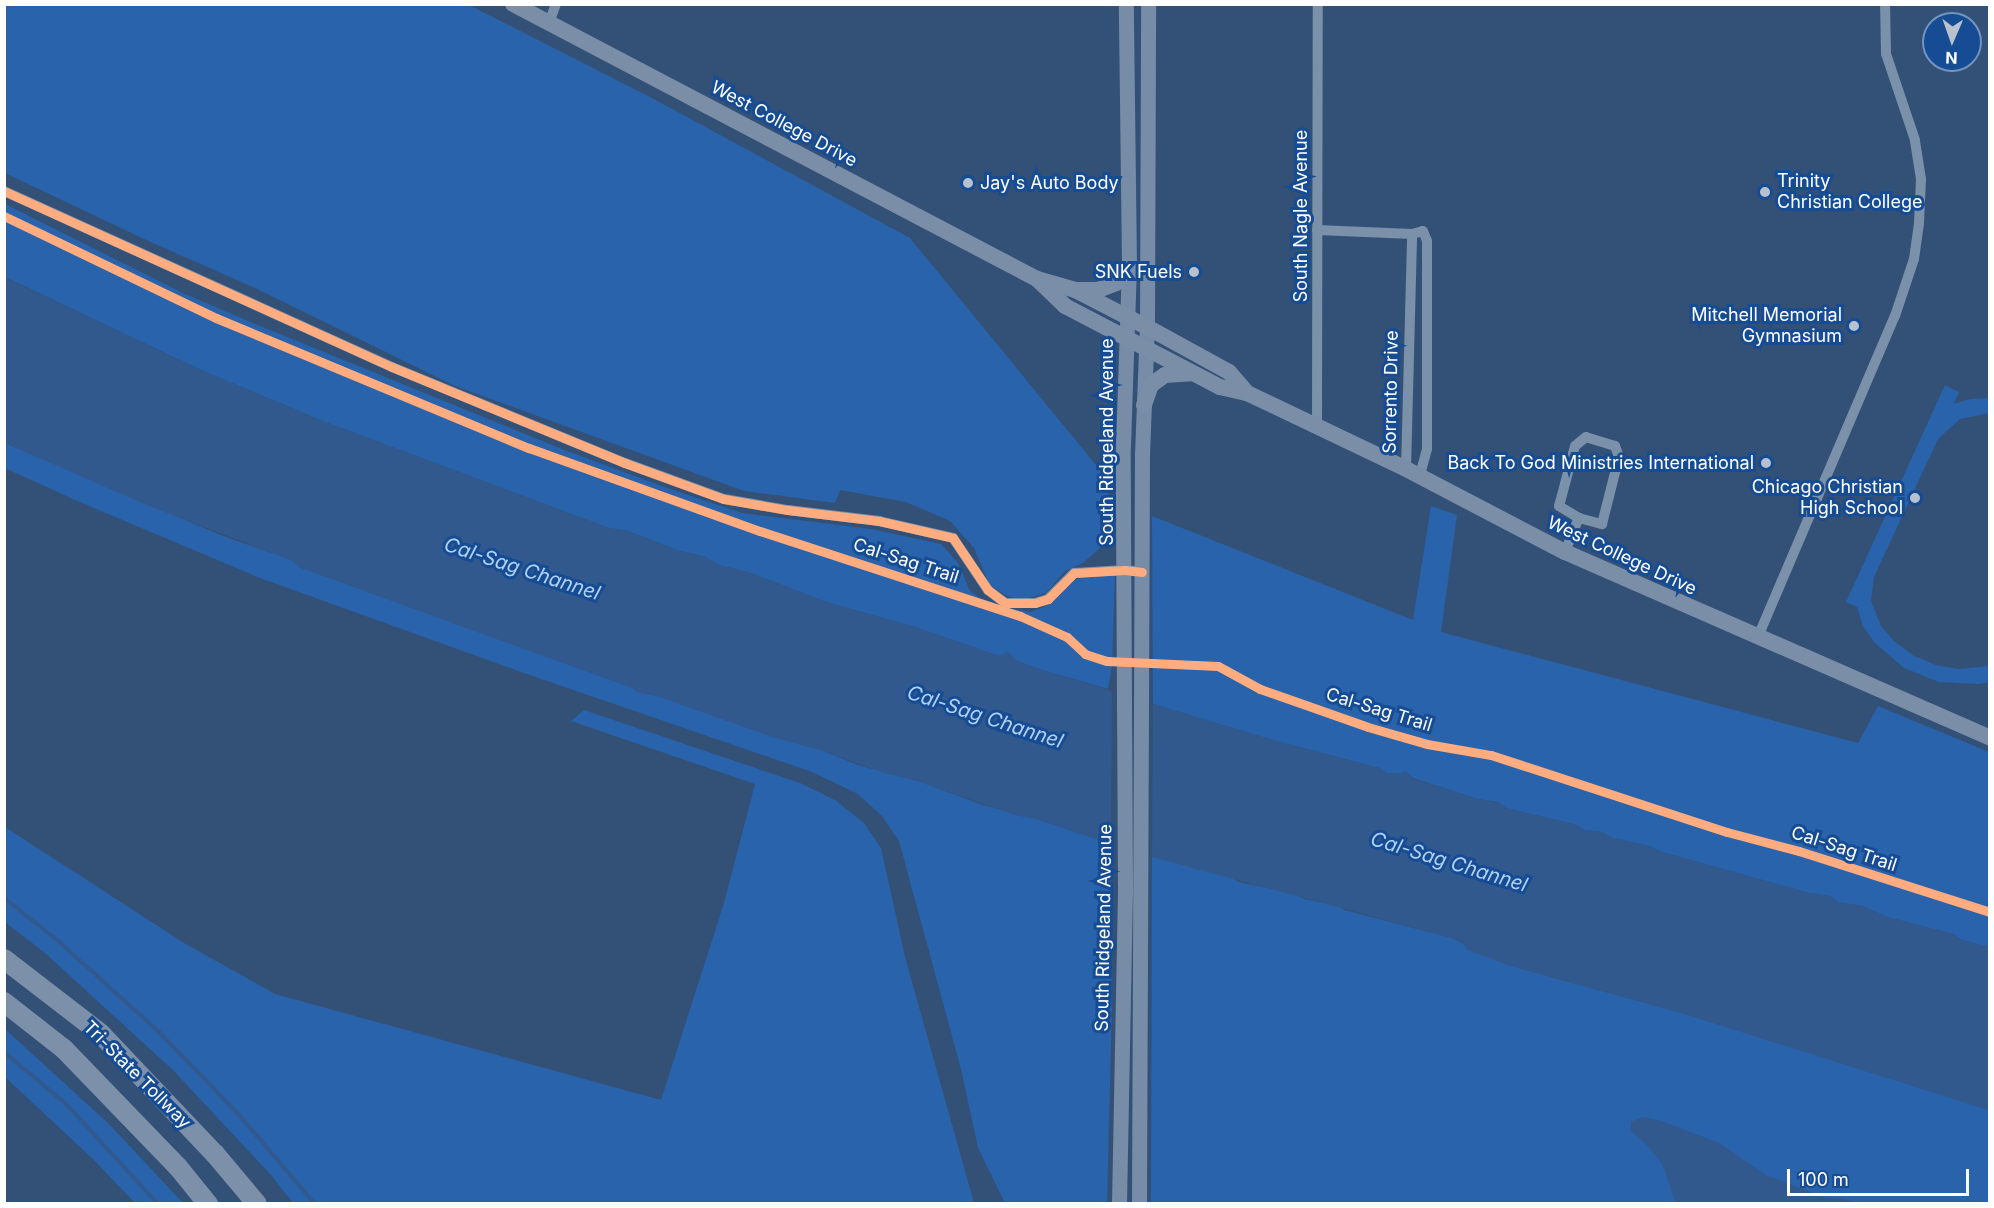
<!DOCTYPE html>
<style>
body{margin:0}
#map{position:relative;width:1994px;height:1208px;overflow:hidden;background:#335077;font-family:Inter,sans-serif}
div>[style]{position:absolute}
.green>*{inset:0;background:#2963ab}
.water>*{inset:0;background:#32598d}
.pier>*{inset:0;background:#335077}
.stream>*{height:4px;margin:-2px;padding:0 2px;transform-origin:2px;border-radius:2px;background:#32598d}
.minor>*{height:10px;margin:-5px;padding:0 5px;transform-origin:5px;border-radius:5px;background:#7b90a9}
.secondary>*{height:15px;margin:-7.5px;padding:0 7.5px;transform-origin:7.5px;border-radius:7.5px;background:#778ca6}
.primary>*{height:16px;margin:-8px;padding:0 8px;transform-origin:8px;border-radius:8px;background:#7a8ea8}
.motorway>*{height:20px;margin:-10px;padding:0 10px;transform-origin:10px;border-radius:10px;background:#7c90a9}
.cycleway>*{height:9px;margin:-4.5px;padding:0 4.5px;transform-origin:4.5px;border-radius:4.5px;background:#ffac80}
.dots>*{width:16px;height:16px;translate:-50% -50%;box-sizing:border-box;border:3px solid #164c94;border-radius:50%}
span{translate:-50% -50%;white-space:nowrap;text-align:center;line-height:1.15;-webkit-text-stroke:6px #164c94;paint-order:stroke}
.street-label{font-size:18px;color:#fff}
.poi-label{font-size:18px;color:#fff}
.left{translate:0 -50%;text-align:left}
.right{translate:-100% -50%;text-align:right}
.water-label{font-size:20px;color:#b1d1f8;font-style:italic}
.frame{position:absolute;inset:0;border:6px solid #fff;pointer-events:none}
.north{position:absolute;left:1922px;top:12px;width:60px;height:60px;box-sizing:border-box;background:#164c94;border:2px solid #7394bf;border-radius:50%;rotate:182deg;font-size:16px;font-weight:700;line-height:24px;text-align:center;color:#fff}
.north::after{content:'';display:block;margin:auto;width:21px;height:27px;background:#b8c2cf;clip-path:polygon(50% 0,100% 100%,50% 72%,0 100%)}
.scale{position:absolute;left:1787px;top:1169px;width:182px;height:27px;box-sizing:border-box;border:3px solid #fff;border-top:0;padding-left:8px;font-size:18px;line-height:21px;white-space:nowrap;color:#fff;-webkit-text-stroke:4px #164c94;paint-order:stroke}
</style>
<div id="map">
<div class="green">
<div style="clip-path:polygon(4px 5px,469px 5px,650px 97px,910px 238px,1100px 470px,1114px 471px,1108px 490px,1108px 532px,1099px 549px,1083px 563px,1065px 571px,1046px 593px,1022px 600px,1007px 596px,989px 584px,974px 548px,950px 521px,906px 502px,840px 490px,835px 503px,744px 491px,455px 386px,253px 287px,144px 239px,5px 173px)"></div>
<div style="clip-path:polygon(5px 204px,183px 293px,248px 321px,567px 451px,670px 489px,742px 513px,871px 529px,941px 544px,958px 563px,970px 591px,980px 598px,1008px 608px,1031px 612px,1046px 606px,1075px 580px,1089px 575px,1115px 573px,1112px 666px,1108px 689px,1036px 668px,1017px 661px,1007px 652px,999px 656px,915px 627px,826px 602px,751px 573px,719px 565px,706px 557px,680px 551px,628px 531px,609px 528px,325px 422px,201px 370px,5px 277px)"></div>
<div style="clip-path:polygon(1945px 385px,1959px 392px,1954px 404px,1970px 399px,1989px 398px,1989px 413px,1960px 419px,1938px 439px,1874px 577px,1871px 601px,1881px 626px,1894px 641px,1914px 656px,1936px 665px,1958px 669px,1989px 666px,1989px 682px,1979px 684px,1939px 682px,1904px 668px,1874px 642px,1863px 626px,1857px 607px,1846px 602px)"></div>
<div style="clip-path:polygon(5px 443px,223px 536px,292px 560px,299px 567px,633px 688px,637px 692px,658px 696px,773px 737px,821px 750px,858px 765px,918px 781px,983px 805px,1040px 820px,1111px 844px,1112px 1006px,1107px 1203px,1005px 1203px,978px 1148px,961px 1069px,899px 841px,882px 816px,858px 794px,812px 772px,521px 672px,260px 578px,75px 500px,5px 468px)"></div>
<div style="clip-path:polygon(1431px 506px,1457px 515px,1441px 632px,1858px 743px,1878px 706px,1989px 752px,1989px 947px,1962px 940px,1953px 934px,1887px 917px,1862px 906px,1838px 902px,1830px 896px,1809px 893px,1659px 851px,1650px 846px,1613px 838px,1602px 832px,1583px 830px,1577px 825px,1506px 808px,1498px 802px,1477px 799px,1413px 778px,1405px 771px,1401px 774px,1387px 773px,1379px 768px,1269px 739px,1153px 704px,1152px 516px,1413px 620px)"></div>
<div style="clip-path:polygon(584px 710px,800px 783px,835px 800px,864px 823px,881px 848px,905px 957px,974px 1203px,293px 1203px,271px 1175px,173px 1070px,45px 953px,5px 922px,5px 827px,184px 943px,275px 994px,661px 1100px,724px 903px,755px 784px,571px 721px)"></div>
<div style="clip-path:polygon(1152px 856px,1230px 876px,1238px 882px,1293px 893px,1304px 899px,1340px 906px,1344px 910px,1452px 938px,1508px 965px,1682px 1013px,1989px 1110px,1989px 1203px,1151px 1204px)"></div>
<div style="clip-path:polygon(5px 1029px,109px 1124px,183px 1203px,135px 1203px,94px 1160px,5px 1077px)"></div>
</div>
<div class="water">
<div style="clip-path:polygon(4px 277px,201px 370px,325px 422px,609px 528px,628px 531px,680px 551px,706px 557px,720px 565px,751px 573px,826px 602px,915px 627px,999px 656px,1007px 652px,1017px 661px,1036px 668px,1269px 739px,1379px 768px,1387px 773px,1401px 774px,1405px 771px,1413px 779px,1477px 799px,1498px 802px,1506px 808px,1577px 825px,1583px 830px,1602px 832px,1613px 838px,1650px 846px,1659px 851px,1809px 893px,1830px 896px,1838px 902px,1862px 906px,1887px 917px,1953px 934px,1962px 940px,1989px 947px,1989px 1110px,1682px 1013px,1508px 965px,1467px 950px,1463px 942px,1452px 938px,1126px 850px,1040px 820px,1015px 815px,918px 781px,884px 773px,821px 750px,773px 737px,658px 696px,637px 692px,633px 688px,299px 567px,291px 560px,149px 506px,5px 443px)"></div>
<div style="clip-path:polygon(1643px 1117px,1662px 1121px,1719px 1143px,1766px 1175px,1826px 1198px,1841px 1198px,1857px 1203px,1676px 1203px,1662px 1164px,1648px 1146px,1631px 1131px,1631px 1122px)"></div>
</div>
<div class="pier">
<div style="clip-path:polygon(1112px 687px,1153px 701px,1152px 859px,1111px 848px)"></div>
</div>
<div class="stream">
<div style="left:4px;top:898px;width:68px;rotate:38.4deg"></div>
<div style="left:57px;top:940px;width:137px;rotate:42deg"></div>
<div style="left:159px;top:1032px;width:117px;rotate:46deg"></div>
<div style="left:240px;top:1116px;width:116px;rotate:49.6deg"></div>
<div style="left:4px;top:1052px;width:81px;rotate:40deg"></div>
<div style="left:66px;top:1104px;width:136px;rotate:47.4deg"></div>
</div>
<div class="minor">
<div style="left:549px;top:23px;width:20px;rotate:-70deg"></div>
<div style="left:4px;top:191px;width:426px;rotate:24.4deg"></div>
<div style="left:392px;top:367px;width:252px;rotate:22.4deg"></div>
<div style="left:625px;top:463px;width:105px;rotate:20deg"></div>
<div style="left:724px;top:499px;width:65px;rotate:9.8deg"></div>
<div style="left:788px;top:510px;width:92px;rotate:6.9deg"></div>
<div style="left:879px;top:521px;width:76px;rotate:12.9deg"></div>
<div style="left:953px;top:538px;width:63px;rotate:56.1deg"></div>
<div style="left:988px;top:590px;width:21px;rotate:37deg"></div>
<div style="left:1005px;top:603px;width:30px"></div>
<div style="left:1035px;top:603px;width:14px;rotate:-17deg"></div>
<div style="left:1048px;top:599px;width:37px;rotate:-45deg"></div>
<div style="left:1074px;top:573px;width:51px;rotate:-3.4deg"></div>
<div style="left:1125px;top:570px;width:17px;rotate:7deg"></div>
<div style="left:1317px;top:230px;width:95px;rotate:2.4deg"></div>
<div style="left:1412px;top:234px;width:11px;rotate:-15deg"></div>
<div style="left:1423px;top:231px;width:11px;rotate:68deg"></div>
<div style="left:1427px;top:241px;width:208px;rotate:90deg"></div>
<div style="left:1427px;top:449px;width:28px;rotate:105deg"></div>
<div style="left:1317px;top:427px;width:423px;rotate:-89.9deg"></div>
<div style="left:1406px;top:469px;width:235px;rotate:-88.5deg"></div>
<div style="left:1565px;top:552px;width:37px;rotate:-68deg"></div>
<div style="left:1579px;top:518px;width:24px;rotate:15deg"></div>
<div style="left:1602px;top:524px;width:69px;rotate:-75.8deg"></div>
<div style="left:1619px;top:457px;width:12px;rotate:-110deg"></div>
<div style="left:1615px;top:446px;width:30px;rotate:-163deg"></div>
<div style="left:1586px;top:437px;width:14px;rotate:141deg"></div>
<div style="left:1575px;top:446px;width:62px;rotate:104.9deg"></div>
<div style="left:1559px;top:506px;width:23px;rotate:31deg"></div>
<div style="left:1757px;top:639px;width:351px;rotate:-66.9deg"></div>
<div style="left:1895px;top:316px;width:60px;rotate:-71.6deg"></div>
<div style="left:1914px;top:259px;width:36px;rotate:-82deg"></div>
<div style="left:1919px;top:223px;width:44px;rotate:-87.4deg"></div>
<div style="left:1921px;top:179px;width:39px;rotate:-99deg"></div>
<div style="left:1915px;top:140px;width:91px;rotate:-108.6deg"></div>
<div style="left:1886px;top:54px;width:50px;rotate:-91.1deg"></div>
</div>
<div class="secondary">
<div style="left:1119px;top:1204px;width:314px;rotate:-88.9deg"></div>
<div style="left:1125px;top:890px;width:444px;rotate:-90.3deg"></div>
<div style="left:1123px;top:446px;width:181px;rotate:-88.1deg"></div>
<div style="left:1129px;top:265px;width:261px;rotate:-90.7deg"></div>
<div style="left:1139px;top:1204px;width:749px;rotate:-89.77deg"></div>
<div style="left:1142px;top:455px;width:128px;rotate:-87.8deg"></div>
<div style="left:1147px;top:327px;width:323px;rotate:-89.8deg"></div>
</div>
<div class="primary">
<div style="left:513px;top:4px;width:592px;rotate:27.69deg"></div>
<div style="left:1037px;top:279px;width:40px;rotate:16deg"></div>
<div style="left:1075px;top:290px;width:81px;rotate:27.2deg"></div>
<div style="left:1147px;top:327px;width:94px;rotate:28.8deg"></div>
<div style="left:1229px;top:372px;width:28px;rotate:49deg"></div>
<div style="left:1037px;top:279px;width:39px;rotate:44deg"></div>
<div style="left:1065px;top:306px;width:175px;rotate:27.6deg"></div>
<div style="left:1220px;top:387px;width:28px;rotate:13deg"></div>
<div style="left:1247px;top:393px;width:176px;rotate:25.5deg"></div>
<div style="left:1406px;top:469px;width:179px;rotate:27.6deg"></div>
<div style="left:1565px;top:552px;width:464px;rotate:23.6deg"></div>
<div style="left:1076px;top:290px;width:22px"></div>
<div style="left:1098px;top:290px;width:19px;rotate:-21deg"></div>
<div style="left:1116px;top:283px;width:22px;rotate:-54deg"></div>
<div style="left:1144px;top:405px;width:21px;rotate:-71deg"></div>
<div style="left:1151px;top:385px;width:17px;rotate:-36deg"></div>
<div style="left:1165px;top:375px;width:26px;rotate:-4deg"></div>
</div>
<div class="motorway">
<div style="left:4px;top:959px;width:121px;rotate:37.6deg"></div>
<div style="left:100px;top:1033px;width:167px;rotate:46.5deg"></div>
<div style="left:215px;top:1154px;width:65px;rotate:50deg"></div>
<div style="left:4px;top:1002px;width:76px;rotate:38.1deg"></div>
<div style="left:64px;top:1049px;width:164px;rotate:46deg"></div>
<div style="left:178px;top:1167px;width:48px;rotate:51deg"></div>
</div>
<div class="cycleway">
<div style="left:4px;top:191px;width:426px;rotate:24.4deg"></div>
<div style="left:392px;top:367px;width:252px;rotate:22.4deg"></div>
<div style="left:625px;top:463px;width:105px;rotate:20deg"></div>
<div style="left:724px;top:499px;width:65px;rotate:9.8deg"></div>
<div style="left:788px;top:510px;width:92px;rotate:6.9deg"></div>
<div style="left:879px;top:521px;width:76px;rotate:12.9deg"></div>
<div style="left:953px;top:538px;width:63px;rotate:56.1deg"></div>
<div style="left:988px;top:590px;width:21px;rotate:37deg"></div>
<div style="left:1005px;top:603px;width:30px"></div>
<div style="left:1035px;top:603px;width:14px;rotate:-17deg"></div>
<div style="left:1048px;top:599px;width:37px;rotate:-45deg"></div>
<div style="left:1074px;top:573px;width:51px;rotate:-3.4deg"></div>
<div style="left:1125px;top:570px;width:17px;rotate:7deg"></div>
<div style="left:4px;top:216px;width:235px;rotate:25.7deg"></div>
<div style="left:216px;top:318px;width:339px;rotate:22.6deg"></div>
<div style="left:529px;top:448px;width:245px;rotate:19.8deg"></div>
<div style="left:760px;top:531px;width:274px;rotate:18.1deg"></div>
<div style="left:1020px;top:616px;width:51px;rotate:24.1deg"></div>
<div style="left:1067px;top:637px;width:25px;rotate:43deg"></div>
<div style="left:1085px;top:654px;width:23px;rotate:18deg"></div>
<div style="left:1107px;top:661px;width:111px;rotate:2.6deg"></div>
<div style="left:1218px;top:666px;width:48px;rotate:28.7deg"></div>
<div style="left:1260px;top:689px;width:114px;rotate:19.4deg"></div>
<div style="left:1368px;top:727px;width:61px;rotate:16.1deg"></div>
<div style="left:1427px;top:744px;width:65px;rotate:9.8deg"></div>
<div style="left:1491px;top:755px;width:248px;rotate:18.1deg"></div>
<div style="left:1727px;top:832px;width:74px;rotate:14.8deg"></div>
<div style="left:1799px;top:851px;width:201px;rotate:17.7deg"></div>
</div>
<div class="dots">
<div style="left:968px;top:183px;background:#b8c2cf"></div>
<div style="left:1765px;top:192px;background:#b8c2cf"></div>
<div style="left:1194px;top:272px;background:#b8c2cf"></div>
<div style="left:1854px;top:326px;background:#b8c2cf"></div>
<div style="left:1766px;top:463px;background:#b8c2cf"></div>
<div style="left:1915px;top:498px;background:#b8c2cf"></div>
</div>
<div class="street-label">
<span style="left:784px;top:124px;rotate:28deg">West College Drive</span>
<span style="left:1301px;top:216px;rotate:-90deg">South Nagle Avenue</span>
<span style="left:1391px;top:392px;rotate:-89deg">Sorrento Drive</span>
<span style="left:1107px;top:442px;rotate:-90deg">South Ridgeland Avenue</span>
<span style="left:1622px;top:556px;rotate:25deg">West College Drive</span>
<span style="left:906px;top:561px;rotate:18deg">Cal-Sag Trail</span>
<span style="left:1379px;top:710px;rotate:17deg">Cal-Sag Trail</span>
<span style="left:1844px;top:849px;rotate:18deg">Cal-Sag Trail</span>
<span style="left:1104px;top:928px;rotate:-89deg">South Ridgeland Avenue</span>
<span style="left:137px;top:1075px;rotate:45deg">Tri-State Tollway</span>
</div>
<div class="poi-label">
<span class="left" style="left:1777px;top:192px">Trinity<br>Christian College</span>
<span class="left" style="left:980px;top:183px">Jay's Auto Body</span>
<span class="right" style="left:1182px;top:272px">SNK Fuels</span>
<span class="right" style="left:1842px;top:326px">Mitchell Memorial<br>Gymnasium</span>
<span class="right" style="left:1754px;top:463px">Back To God Ministries International</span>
<span class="right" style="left:1903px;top:498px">Chicago Christian<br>High School</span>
</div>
<div class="water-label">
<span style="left:522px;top:569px;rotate:18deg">Cal-Sag Channel</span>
<span style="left:985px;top:717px;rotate:18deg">Cal-Sag Channel</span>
<span style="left:1449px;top:862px;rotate:17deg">Cal-Sag Channel</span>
</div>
<div class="frame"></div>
<div class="north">N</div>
<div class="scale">100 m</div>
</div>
